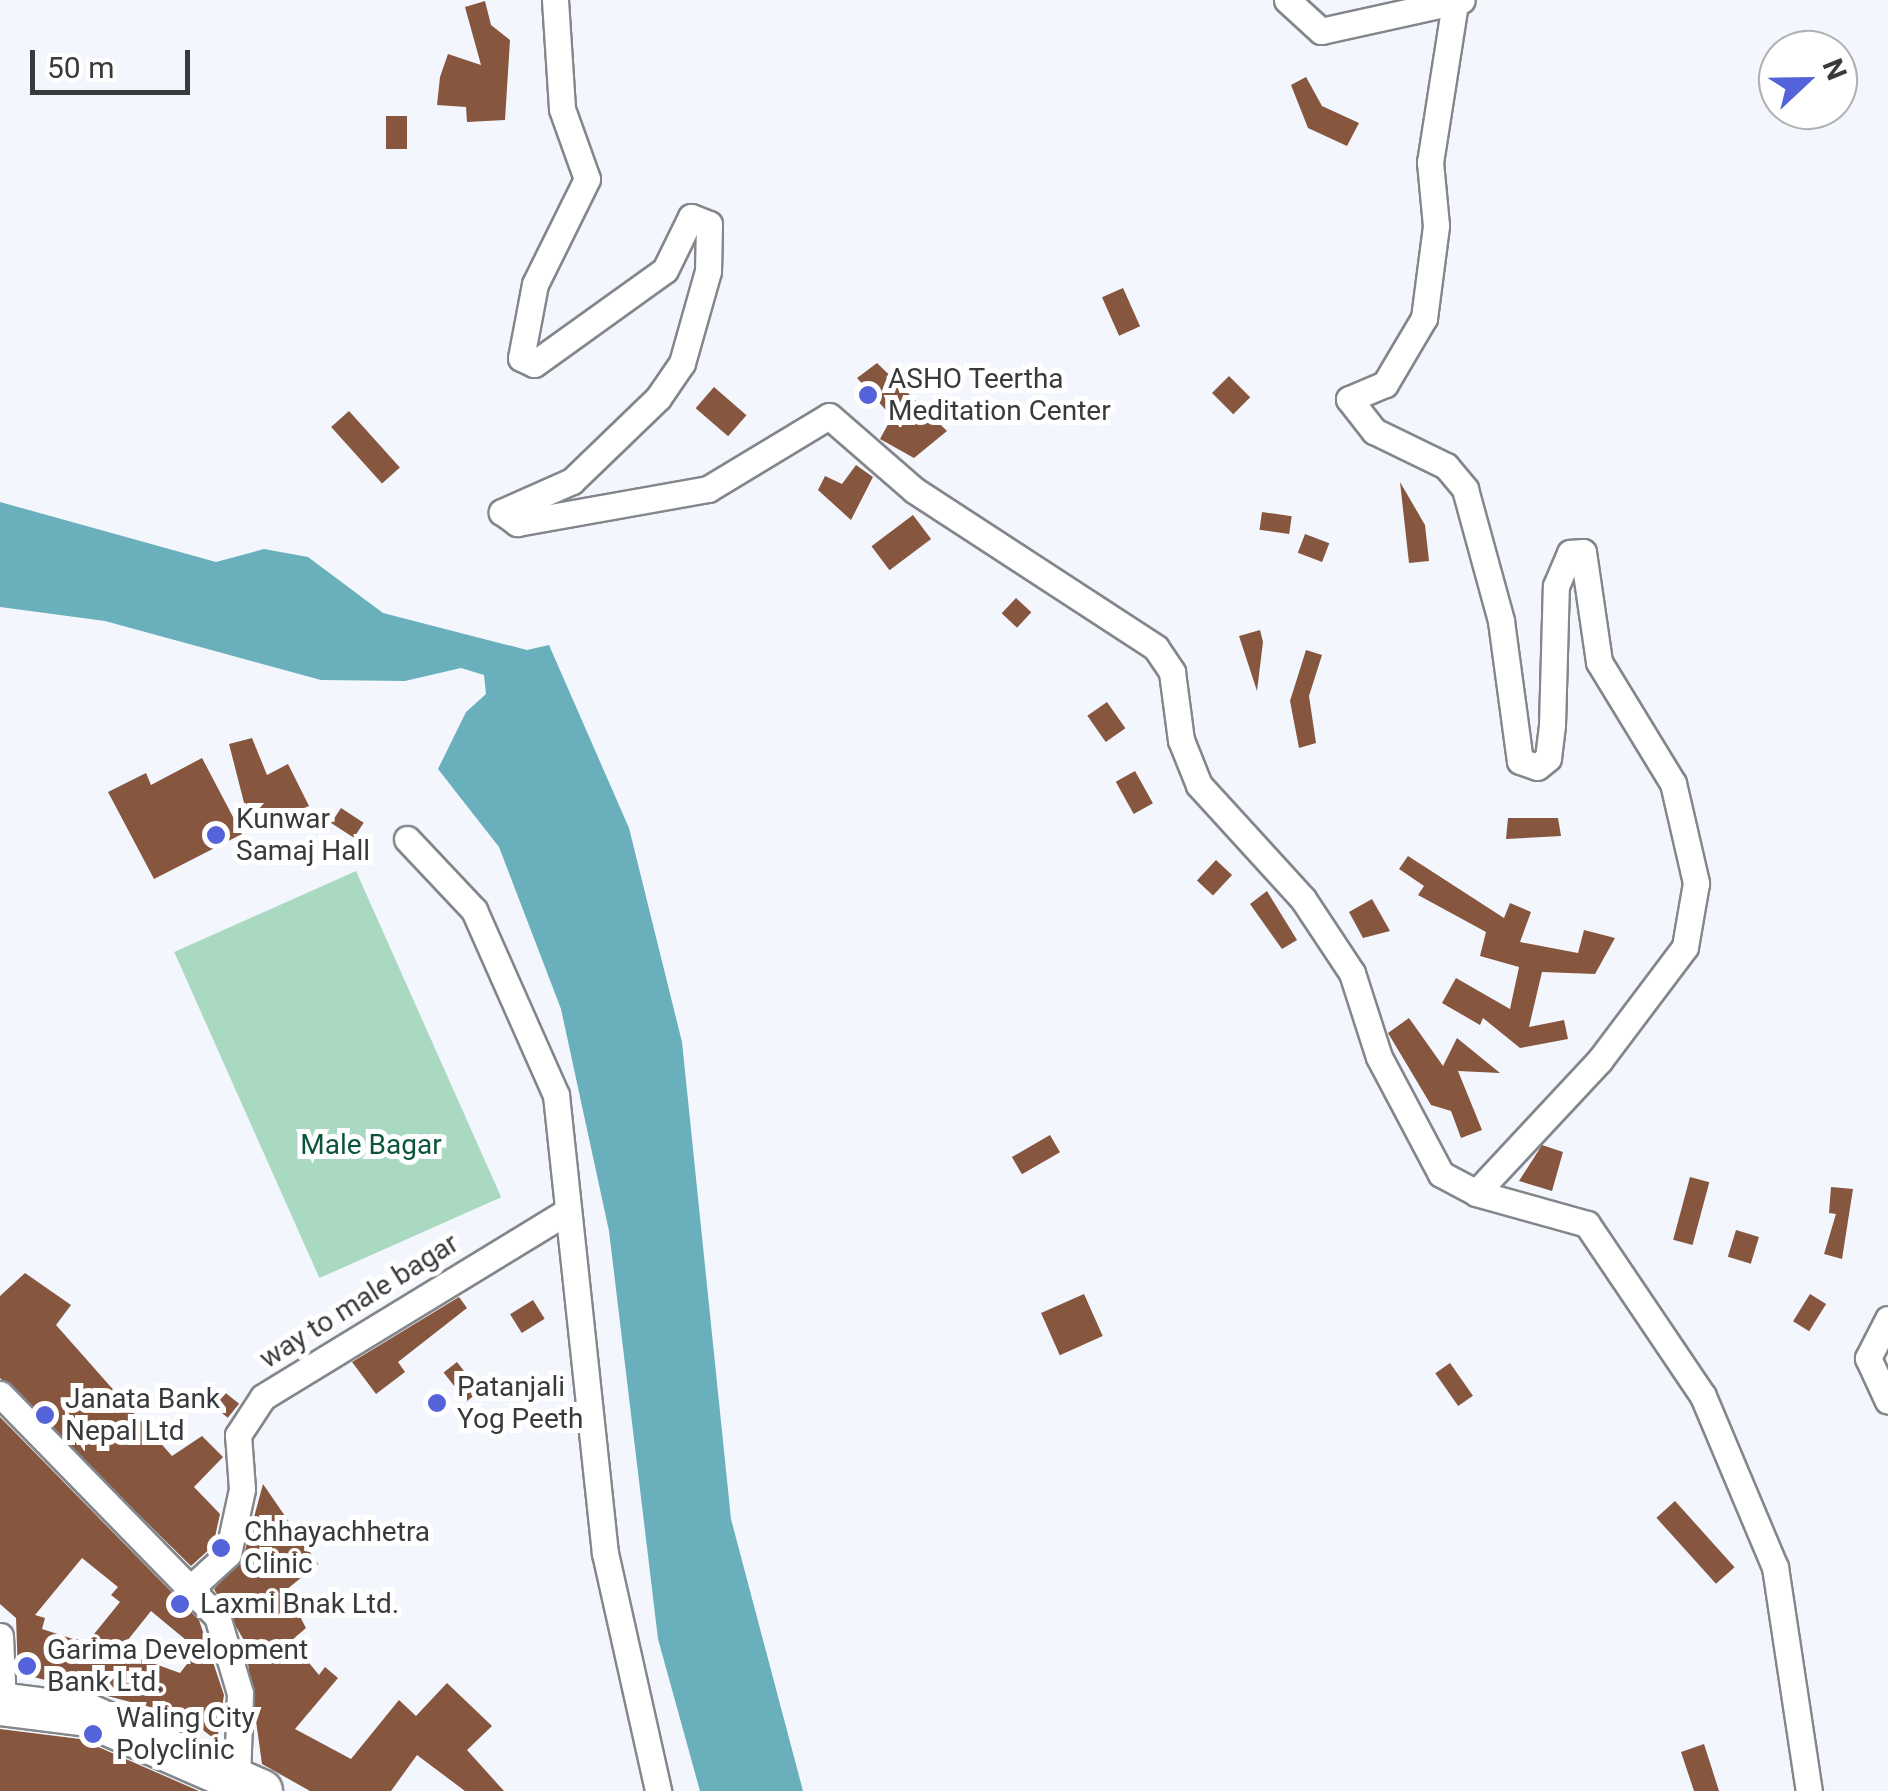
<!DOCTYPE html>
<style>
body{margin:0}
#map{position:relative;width:1888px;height:1791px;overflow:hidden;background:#f3f6fc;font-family:Roboto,sans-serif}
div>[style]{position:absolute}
.green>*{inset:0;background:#a9dac1;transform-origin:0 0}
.water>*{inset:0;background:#6ab0bc}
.building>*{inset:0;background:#86563f;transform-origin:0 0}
.roads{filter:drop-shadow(2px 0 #83878b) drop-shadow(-2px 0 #83878b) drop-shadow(0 2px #83878b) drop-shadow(0 -2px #83878b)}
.minor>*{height:25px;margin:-12.5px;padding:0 12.5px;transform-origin:12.5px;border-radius:12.5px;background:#fff}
.trunk>*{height:42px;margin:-21px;padding:0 21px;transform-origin:21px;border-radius:21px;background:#fff}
.dots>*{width:28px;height:28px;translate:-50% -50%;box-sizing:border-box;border:5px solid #fff;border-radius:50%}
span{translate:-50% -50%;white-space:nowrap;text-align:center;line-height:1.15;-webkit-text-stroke:10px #fff;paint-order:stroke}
.poi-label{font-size:28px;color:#383a3c}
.left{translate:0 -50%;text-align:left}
.park-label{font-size:28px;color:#0b563b}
.street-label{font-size:28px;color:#383a3c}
.north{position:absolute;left:1758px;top:30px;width:100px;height:100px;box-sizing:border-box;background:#fff;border:2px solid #afb0b1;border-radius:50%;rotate:68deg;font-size:28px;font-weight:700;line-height:40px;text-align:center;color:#383a3c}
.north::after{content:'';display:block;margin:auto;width:35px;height:45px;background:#5463d9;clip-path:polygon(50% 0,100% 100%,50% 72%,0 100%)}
.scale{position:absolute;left:30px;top:50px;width:160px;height:45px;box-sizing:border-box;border:5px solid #383a3c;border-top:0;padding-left:12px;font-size:30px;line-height:35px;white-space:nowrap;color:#383a3c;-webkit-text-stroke:8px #fff;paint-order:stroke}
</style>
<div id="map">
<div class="green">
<div style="left:356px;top:871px;width:357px;height:199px;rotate:66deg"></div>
</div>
<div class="water">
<div style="clip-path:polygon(0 502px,216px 562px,264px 549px,308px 557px,383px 613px,527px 650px,549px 645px,629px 828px,682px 1042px,731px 1519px,803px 1791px,700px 1791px,658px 1639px,609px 1231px,561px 1009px,499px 847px,438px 769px,466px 712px,486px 694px,484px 675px,461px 668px,405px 681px,321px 680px,105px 621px,0 607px)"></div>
</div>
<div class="building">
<div style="clip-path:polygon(485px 1px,491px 25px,510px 40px,505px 120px,467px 122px,466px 107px,437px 105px,440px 77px,448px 54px,481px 65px,465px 7px)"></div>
<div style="clip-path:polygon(1306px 77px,1322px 106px,1359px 123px,1347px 146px,1308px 128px,1291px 85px)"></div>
<div style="left:386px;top:116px;width:21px;height:33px"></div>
<div style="left:1123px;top:288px;width:42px;height:23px;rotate:66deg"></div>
<div style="clip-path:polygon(877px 363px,947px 431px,914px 458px,880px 439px,892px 417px,857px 378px)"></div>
<div style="left:1229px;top:376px;width:30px;height:24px;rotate:45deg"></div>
<div style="left:714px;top:387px;width:43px;height:28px;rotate:41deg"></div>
<div style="left:349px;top:411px;width:76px;height:24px;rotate:48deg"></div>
<div style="clip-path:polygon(856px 465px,873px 477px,851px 520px,818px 490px,825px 476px,842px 484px)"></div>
<div style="clip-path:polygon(1400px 482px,1425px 525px,1429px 561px,1409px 563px)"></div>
<div style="left:1262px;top:512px;width:30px;height:18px;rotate:8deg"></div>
<div style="left:913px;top:515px;width:30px;height:52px;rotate:53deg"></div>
<div style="left:1305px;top:534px;width:26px;height:20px;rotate:21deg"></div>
<div style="left:1016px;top:598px;width:21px;height:21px;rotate:43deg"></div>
<div style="clip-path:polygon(1260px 630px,1263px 642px,1257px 691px,1239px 636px)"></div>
<div style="clip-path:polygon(1306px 650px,1322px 655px,1309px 696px,1316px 743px,1299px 748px,1290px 701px)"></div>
<div style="left:1107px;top:702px;width:32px;height:24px;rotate:55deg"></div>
<div style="clip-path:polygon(252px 738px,267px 775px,288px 764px,309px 806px,251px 830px,229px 744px)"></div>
<div style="clip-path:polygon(202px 758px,242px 834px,154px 879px,108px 792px,146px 773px,151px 785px)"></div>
<div style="left:1135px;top:771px;width:37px;height:22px;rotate:61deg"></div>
<div style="left:341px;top:808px;width:27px;height:18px;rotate:33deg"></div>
<div style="clip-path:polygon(1508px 818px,1558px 818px,1561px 836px,1506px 839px)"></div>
<div style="clip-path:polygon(1408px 856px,1504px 918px,1510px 903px,1531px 912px,1520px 942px,1578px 953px,1584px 930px,1615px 938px,1595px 974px,1542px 972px,1529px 1027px,1564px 1020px,1568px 1039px,1520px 1048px,1483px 1018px,1480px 1025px,1442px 1003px,1456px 978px,1510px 1009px,1519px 967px,1480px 956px,1486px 932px,1418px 895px,1424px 886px,1399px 869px)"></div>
<div style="left:1216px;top:860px;width:22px;height:28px;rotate:43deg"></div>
<div style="clip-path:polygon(1267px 891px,1297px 940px,1282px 949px,1250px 904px)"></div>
<div style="clip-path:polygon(1372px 899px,1390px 931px,1363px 938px,1349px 912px)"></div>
<div style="clip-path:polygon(1409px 1018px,1443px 1066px,1457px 1038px,1500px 1073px,1458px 1071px,1482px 1130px,1461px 1138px,1451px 1111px,1431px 1105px,1388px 1033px)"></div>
<div style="left:1050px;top:1135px;width:20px;height:44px;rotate:60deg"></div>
<div style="clip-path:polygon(1542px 1145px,1563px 1152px,1552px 1191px,1519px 1181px)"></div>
<div style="left:1690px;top:1177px;width:20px;height:65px;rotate:15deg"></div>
<div style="clip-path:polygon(1831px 1187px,1853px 1189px,1842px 1259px,1824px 1254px,1836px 1214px,1829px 1213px)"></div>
<div style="left:1736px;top:1230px;width:24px;height:28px;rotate:17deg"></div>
<div style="clip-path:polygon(25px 1273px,71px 1305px,56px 1325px,172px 1456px,202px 1436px,223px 1457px,194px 1487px,220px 1514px,213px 1546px,191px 1566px,0 1378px,0 1296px)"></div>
<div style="left:1084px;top:1294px;width:46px;height:47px;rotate:66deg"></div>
<div style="left:1810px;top:1294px;width:19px;height:32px;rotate:32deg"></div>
<div style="clip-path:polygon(459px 1297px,467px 1308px,398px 1362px,405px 1372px,376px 1394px,352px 1362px)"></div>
<div style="left:533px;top:1300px;width:22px;height:27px;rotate:58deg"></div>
<div style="left:457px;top:1362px;width:37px;height:17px;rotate:52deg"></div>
<div style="left:1450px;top:1363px;width:40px;height:18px;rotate:55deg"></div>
<div style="left:222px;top:1390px;width:22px;height:18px;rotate:39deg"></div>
<div style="clip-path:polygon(evenodd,0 1417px,199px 1620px,224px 1695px,217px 1741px,185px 1716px,18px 1673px,16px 1618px,0 1604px,0 1417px,82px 1558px,118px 1587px,111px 1595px,120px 1602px,90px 1639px,73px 1639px,42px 1629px,45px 1618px,35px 1615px,82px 1558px,0 1417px,151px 1611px,198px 1650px,180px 1673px,119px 1651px,151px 1611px)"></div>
<div style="clip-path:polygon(263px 1484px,318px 1564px,286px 1590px,306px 1628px,291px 1641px,319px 1675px,325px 1667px,338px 1678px,295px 1729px,351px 1759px,399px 1700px,416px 1716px,447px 1683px,492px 1726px,467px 1750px,504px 1791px,465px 1791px,417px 1755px,391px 1791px,310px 1791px,262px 1764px,245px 1642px,214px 1589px,243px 1558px)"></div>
<div style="left:1675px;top:1501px;width:89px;height:25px;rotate:48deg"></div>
<div style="clip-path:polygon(0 1729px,80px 1739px,199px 1791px,0 1791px)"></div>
<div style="clip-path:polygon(1704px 1744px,1719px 1791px,1694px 1791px,1681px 1752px)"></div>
</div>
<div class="roads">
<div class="minor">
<div style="left:555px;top:0;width:109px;rotate:86.3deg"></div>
<div style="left:562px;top:109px;width:74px;rotate:70.3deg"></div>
<div style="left:587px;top:179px;width:117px;rotate:116.3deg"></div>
<div style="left:535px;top:284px;width:75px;rotate:100.7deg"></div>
<div style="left:521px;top:358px;width:14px;rotate:25deg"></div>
<div style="left:534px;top:364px;width:161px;rotate:-35.7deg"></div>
<div style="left:665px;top:270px;width:59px;rotate:-63.9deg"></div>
<div style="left:691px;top:217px;width:19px;rotate:21deg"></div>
<div style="left:709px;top:224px;width:47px;rotate:91.2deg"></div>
<div style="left:708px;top:271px;width:96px;rotate:105.8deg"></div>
<div style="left:682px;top:363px;width:42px;rotate:124.4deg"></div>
<div style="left:658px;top:398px;width:120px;rotate:136deg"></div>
<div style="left:572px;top:481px;width:77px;rotate:156.1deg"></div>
<div style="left:502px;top:512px;width:19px;rotate:36deg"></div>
<div style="left:517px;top:523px;width:194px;rotate:-10.1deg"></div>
<div style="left:708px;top:489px;width:141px;rotate:-31.1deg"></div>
<div style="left:829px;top:416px;width:113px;rotate:41deg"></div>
<div style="left:914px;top:490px;width:289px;rotate:33.1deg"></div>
<div style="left:1156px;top:648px;width:29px;rotate:56deg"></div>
<div style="left:1172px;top:672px;width:69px;rotate:82.5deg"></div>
<div style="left:1181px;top:740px;width:48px;rotate:68.2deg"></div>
<div style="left:1199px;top:785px;width:154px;rotate:47.6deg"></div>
<div style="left:1303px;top:899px;width:89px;rotate:56.5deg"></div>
<div style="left:1352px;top:973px;width:88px;rotate:72.2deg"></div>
<div style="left:1379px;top:1057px;width:132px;rotate:62.1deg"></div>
<div style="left:1441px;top:1174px;width:40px;rotate:28deg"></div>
<div style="left:1476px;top:1193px;width:115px;rotate:15.6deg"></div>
<div style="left:1587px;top:1224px;width:207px;rotate:56deg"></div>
<div style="left:1703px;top:1396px;width:186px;rotate:67.2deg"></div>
<div style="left:1775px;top:1567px;width:227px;rotate:81.4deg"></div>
<div style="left:1287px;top:0;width:46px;rotate:42.4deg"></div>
<div style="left:1321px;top:31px;width:144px;rotate:-12.4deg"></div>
<div style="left:1455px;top:3px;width:161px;rotate:98.9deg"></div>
<div style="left:1430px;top:162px;width:64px;rotate:84.6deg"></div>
<div style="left:1436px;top:226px;width:93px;rotate:97.4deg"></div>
<div style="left:1424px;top:318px;width:77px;rotate:120.6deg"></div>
<div style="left:1385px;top:384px;width:39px;rotate:157deg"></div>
<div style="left:1349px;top:399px;width:41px;rotate:52deg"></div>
<div style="left:1374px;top:431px;width:80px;rotate:25.9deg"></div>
<div style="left:1446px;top:466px;width:30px;rotate:50deg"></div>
<div style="left:1465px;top:489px;width:137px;rotate:74.7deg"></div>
<div style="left:1501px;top:621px;width:141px;rotate:82.3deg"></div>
<div style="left:1520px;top:761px;width:18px;rotate:19deg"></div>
<div style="left:1537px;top:767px;width:14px;rotate:-39deg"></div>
<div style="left:1548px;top:758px;width:33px;rotate:-83deg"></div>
<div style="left:1552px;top:725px;width:139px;rotate:-88.4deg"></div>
<div style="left:1556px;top:586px;width:36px;rotate:-67deg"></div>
<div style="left:1570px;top:553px;width:13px;rotate:-4deg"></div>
<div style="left:1583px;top:552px;width:111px;rotate:81.7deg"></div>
<div style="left:1599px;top:662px;width:142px;rotate:58.6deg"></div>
<div style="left:1673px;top:783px;width:103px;rotate:77deg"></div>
<div style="left:1696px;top:883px;width:65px;rotate:99.8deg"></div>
<div style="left:1685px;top:947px;width:143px;rotate:127deg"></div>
<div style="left:1599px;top:1061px;width:180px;rotate:133deg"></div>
<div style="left:407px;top:839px;width:98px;rotate:46.7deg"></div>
<div style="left:474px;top:910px;width:202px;rotate:66.1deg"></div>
<div style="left:556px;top:1095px;width:461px;rotate:83.9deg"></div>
<div style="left:605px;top:1553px;width:244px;rotate:77.4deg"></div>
<div style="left:1888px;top:1319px;width:44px;rotate:117.1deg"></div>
<div style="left:1868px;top:1358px;width:47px;rotate:65.1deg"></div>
<div style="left:0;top:1394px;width:310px;rotate:45.7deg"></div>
<div style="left:217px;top:1616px;width:80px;rotate:73.4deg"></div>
<div style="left:240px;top:1693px;width:85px;rotate:92deg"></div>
<div style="left:237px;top:1778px;width:13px;rotate:135deg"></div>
<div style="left:193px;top:1586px;width:47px;rotate:-42.4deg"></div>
<div style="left:228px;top:1554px;width:66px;rotate:-77.8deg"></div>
<div style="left:242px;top:1489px;width:54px;rotate:-94.2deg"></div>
<div style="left:238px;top:1435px;width:45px;rotate:-56.7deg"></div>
<div style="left:263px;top:1397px;width:357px;rotate:-31.4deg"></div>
<div style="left:0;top:1636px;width:68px;rotate:87.5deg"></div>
</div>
<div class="trunk">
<div style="left:0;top:1704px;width:88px;rotate:7.2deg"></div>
<div style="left:87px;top:1715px;width:190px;rotate:23.6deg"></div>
</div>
</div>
<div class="dots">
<div style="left:868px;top:395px;background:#5463d9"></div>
<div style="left:216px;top:835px;background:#5463d9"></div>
<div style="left:437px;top:1403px;background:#5463d9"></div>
<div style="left:45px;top:1415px;background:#5463d9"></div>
<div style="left:221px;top:1548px;background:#5463d9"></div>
<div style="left:180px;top:1604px;background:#5463d9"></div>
<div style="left:27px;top:1666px;background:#5463d9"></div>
<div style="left:93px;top:1734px;background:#5463d9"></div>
</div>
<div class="poi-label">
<span class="left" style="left:888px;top:395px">ASHO Teertha<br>Meditation Center</span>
<span class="left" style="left:236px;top:835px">Kunwar<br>Samaj Hall</span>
<span class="left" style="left:457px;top:1403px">Patanjali<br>Yog Peeth</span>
<span class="left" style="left:65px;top:1415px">Janata Bank<br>Nepal Ltd</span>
<span class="left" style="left:244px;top:1548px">Chhayachhetra<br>Clinic</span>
<span class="left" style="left:200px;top:1604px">Laxmi Bnak Ltd.</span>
<span class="left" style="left:47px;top:1666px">Garima Development<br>Bank Ltd.</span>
<span class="left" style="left:116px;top:1734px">Waling City<br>Polyclinic</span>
</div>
<div class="park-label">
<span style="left:371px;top:1145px">Male Bagar</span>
</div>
<div class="street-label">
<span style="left:359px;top:1301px;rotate:-32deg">way to male bagar</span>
</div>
<div class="north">N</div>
<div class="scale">50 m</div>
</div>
